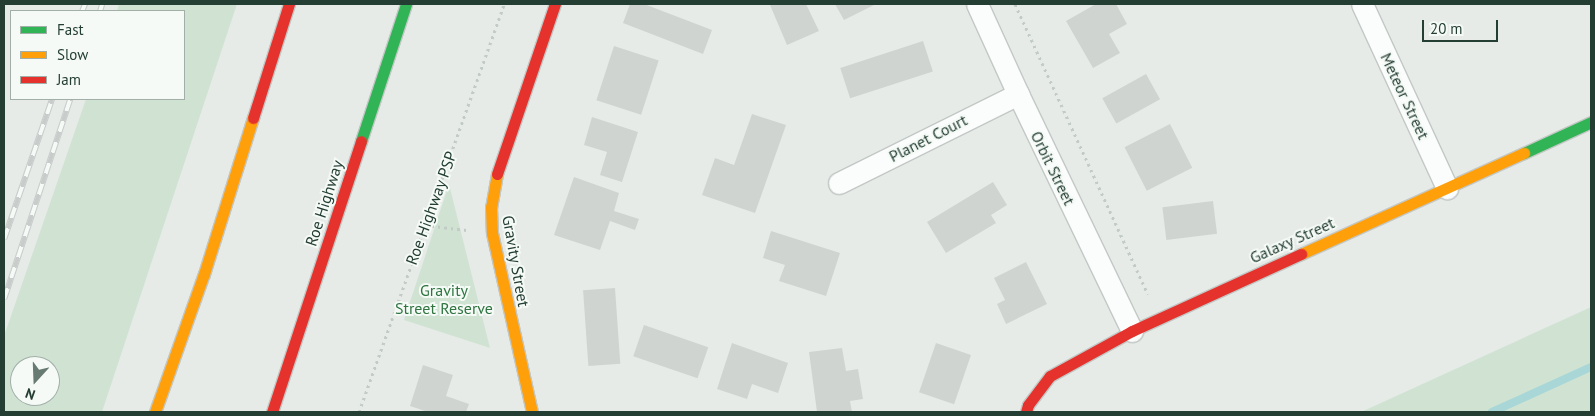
<!DOCTYPE html>
<style>
body{margin:0}
#map{position:relative;width:1595px;height:416px;overflow:hidden;background:#e6ebe8;font-family:"PT Sans",sans-serif}
div>[style]{position:absolute}
.green>*{inset:0;background:#d0e3d3}
.stream>*{height:8px;margin:-4px;padding:0 4px;transform-origin:4px;border-radius:4px;background:#a9d7d7}
.building>*{inset:0;background:#cfd4d1;transform-origin:0 0}
.path>*{height:3px;margin-top:-1.5px;transform-origin:0;background:repeating-linear-gradient(90deg,#c2cbc6 0 2.5px,transparent 0 6.5px)}
.roads{filter:drop-shadow(1px 0 #c3c8c5) drop-shadow(-1px 0 #c3c8c5) drop-shadow(0 1px #c3c8c5) drop-shadow(0 -1px #c3c8c5)}
.street>*{height:21px;margin:-10.5px;padding:0 10.5px;transform-origin:10.5px;border-radius:10.5px;background:#fbfcfc}
.fast>*{height:11px;margin:-5.5px;padding:0 5.5px;transform-origin:5.5px;border-radius:5.5px;background:#30b455}
.slow>*{height:11px;margin:-5.5px;padding:0 5.5px;transform-origin:5.5px;border-radius:5.5px;background:#ff9f0a}
.jam>*{height:11px;margin:-5.5px;padding:0 5.5px;transform-origin:5.5px;border-radius:5.5px;background:#e5322d}
.rail>*{height:5.5px;margin-top:-2.75px;transform-origin:0;background:repeating-linear-gradient(90deg,#f5faf6 0 11px,#c8ccca 0 22px);box-sizing:border-box;border-block:1px solid #c8ccca}
span{translate:-50% -50%;white-space:nowrap;text-align:center;line-height:1.15;-webkit-text-stroke:4px #f5faf6;paint-order:stroke}
.street-label{font-size:16px;color:#243e34}
.park-label{font-size:16px;color:#2f7441}
.frame{position:absolute;inset:0;border:5px solid #243e34;pointer-events:none}
.legend{position:absolute;left:10px;top:10px;width:175px;height:90px;box-sizing:border-box;background:#f5faf6;border:1px solid #a1afa8;margin:0;padding:6px 9px;list-style:none;font-size:15px;color:#243e34}
.legend li{display:flex;align-items:center;gap:10px;height:25px}
.legend b{width:25px;border:1px solid #a1afa8}
.north{position:absolute;left:10px;top:356px;width:50px;height:50px;box-sizing:border-box;background:#f5faf6;border:1px solid #a1afa8;border-radius:50%;rotate:200deg;font-size:14px;font-weight:700;line-height:20px;text-align:center;color:#243e34}
.north::after{content:'';display:block;margin:auto;width:18px;height:22px;background:#687b73;clip-path:polygon(50% 0,100% 100%,50% 72%,0 100%)}
.scale{position:absolute;left:1422px;top:20px;width:76px;height:22px;box-sizing:border-box;border:2px solid #243e34;border-top:0;padding-left:6px;font-size:15px;line-height:18px;white-space:nowrap;color:#243e34;-webkit-text-stroke:4px #f5faf6;paint-order:stroke}
</style>
<div id="map">
<div class="green">
<div style="clip-path:polygon(evenodd,119px 4px,237px 4px,102px 412px,4px 412px,4px 336px,86px 99px,184px 99px,184px 11px,117px 11px,119px 4px,20px 366px,50px 366px,50px 396px,20px 396px,20px 366px)"></div>
<div style="clip-path:polygon(449px 184px,490px 348px,404px 320px)"></div>
<div style="clip-path:polygon(1591px 307px,1591px 412px,1361px 412px)"></div>
</div>
<div class="stream">
<div style="left:1492px;top:412px;width:109px;rotate:-24.4deg"></div>
</div>
<div class="building">
<div style="clip-path:polygon(630px 4px,644px 4px,712px 30px,703px 54px,623px 23px)"></div>
<div style="clip-path:polygon(772px 4px,806px 4px,819px 31px,787px 45px,770px 5px)"></div>
<div style="clip-path:polygon(835px 4px,876px 4px,844px 20px)"></div>
<div style="clip-path:polygon(1096px 4px,1116px 4px,1127px 24px,1109px 34px,1120px 53px,1093px 68px,1066px 21px)"></div>
<div style="left:923px;top:41px;width:32px;height:87px;rotate:72deg"></div>
<div style="left:614px;top:46px;width:47px;height:57px;rotate:18deg"></div>
<div style="left:1146px;top:74px;width:29px;height:50px;rotate:61deg"></div>
<div style="clip-path:polygon(752px 114px,786px 125px,755px 213px,702px 195px,715px 158px,734px 165px)"></div>
<div style="clip-path:polygon(592px 117px,638px 132px,622px 182px,600px 175px,607px 152px,584px 145px)"></div>
<div style="left:1170px;top:124px;width:49px;height:51px;rotate:63deg"></div>
<div style="clip-path:polygon(574px 177px,619px 193px,614px 211px,639px 219px,635px 230px,610px 221px,600px 250px,554px 235px)"></div>
<div style="clip-path:polygon(993px 182px,1007px 205px,991px 215px,996px 223px,946px 253px,927px 222px)"></div>
<div style="left:1213px;top:201px;width:33px;height:51px;rotate:83deg"></div>
<div style="clip-path:polygon(771px 231px,840px 253px,826px 296px,779px 281px,785px 265px,763px 258px)"></div>
<div style="clip-path:polygon(1026px 262px,1047px 304px,1006px 324px,997px 304px,1005px 300px,994px 278px)"></div>
<div style="left:615px;top:288px;width:76px;height:32px;rotate:86deg"></div>
<div style="left:644px;top:325px;width:68px;height:33px;rotate:19deg"></div>
<div style="clip-path:polygon(732px 343px,788px 363px,778px 393px,752px 384px,747px 399px,717px 389px)"></div>
<div style="left:936px;top:343px;width:37px;height:52px;rotate:19deg"></div>
<div style="clip-path:polygon(842px 348px,846px 371px,858px 369px,863px 399px,850px 401px,852px 412px,817px 412px,809px 352px)"></div>
<div style="clip-path:polygon(423px 365px,453px 375px,446px 396px,469px 404px,466px 412px,428px 412px,410px 406px)"></div>
</div>
<div class="path">
<div style="left:1015px;top:4px;width:319px;rotate:65.4deg"></div>
<div style="left:425px;top:225px;width:42px;rotate:6.8deg"></div>
<div style="left:359px;top:412px;width:433px;rotate:-70.4deg"></div>
</div>
<div class="roads">
<div class="street">
<div style="left:977px;top:4px;width:99px;rotate:65.5deg"></div>
<div style="left:1018px;top:94px;width:263px;rotate:64.3deg"></div>
<div style="left:1362px;top:4px;width:203px;rotate:65.2deg"></div>
<div style="left:839px;top:183px;width:200px;rotate:-26.4deg"></div>
</div>
<div class="fast">
<div style="left:361px;top:141px;width:144px;rotate:-71.8deg"></div>
<div style="left:1524px;top:153px;width:74px;rotate:-24.8deg"></div>
</div>
<div class="slow">
<div style="left:497px;top:174px;width:34px;rotate:100deg"></div>
<div style="left:491px;top:207px;width:26px;rotate:88deg"></div>
<div style="left:492px;top:233px;width:183px;rotate:77.4deg"></div>
<div style="left:1301px;top:254px;width:245px;rotate:-24.4deg"></div>
<div style="left:155px;top:412px;width:146px;rotate:-70.5deg"></div>
<div style="left:204px;top:274px;width:164px;rotate:-72.6deg"></div>
</div>
<div class="jam">
<div style="left:253px;top:118px;width:120px;rotate:-72.5deg"></div>
<div style="left:497px;top:174px;width:180px;rotate:-71.2deg"></div>
<div style="left:272px;top:412px;width:285px;rotate:-71.8deg"></div>
<div style="left:1026px;top:412px;width:7px;rotate:-74deg"></div>
<div style="left:1028px;top:405px;width:36px;rotate:-53deg"></div>
<div style="left:1050px;top:376px;width:94px;rotate:-28.8deg"></div>
<div style="left:1132px;top:331px;width:186px;rotate:-24.5deg"></div>
</div>
</div>
<div class="rail">
<div style="left:82px;top:11px;width:8px;rotate:-67deg"></div>
<div style="left:100px;top:11px;width:7px;rotate:-74deg"></div>
<div style="left:4px;top:239px;width:148px;rotate:-71.1deg"></div>
<div style="left:4px;top:299px;width:211px;rotate:-71.7deg"></div>
</div>
<div class="street-label">
<span style="left:1405px;top:96px;rotate:65deg">Meteor Street</span>
<span style="left:928px;top:138px;rotate:-27deg">Planet Court</span>
<span style="left:1053px;top:168px;rotate:64deg">Orbit Street</span>
<span style="left:324px;top:203px;rotate:-72deg">Roe Highway</span>
<span style="left:431px;top:208px;rotate:-70deg">Roe Highway PSP</span>
<span style="left:1292px;top:240px;rotate:-24deg">Galaxy Street</span>
<span style="left:516px;top:261px;rotate:80deg">Gravity Street</span>
</div>
<div class="park-label">
<span style="left:444px;top:299px">Gravity<br>Street Reserve</span>
</div>
<div class="frame"></div>
<ul class="legend">
<li><b style="height:6px;background:#30b455"></b>Fast</li>
<li><b style="height:6px;background:#ff9f0a"></b>Slow</li>
<li><b style="height:6px;background:#e5322d"></b>Jam</li>
</ul>
<div class="north">N</div>
<div class="scale">20 m</div>
</div>
